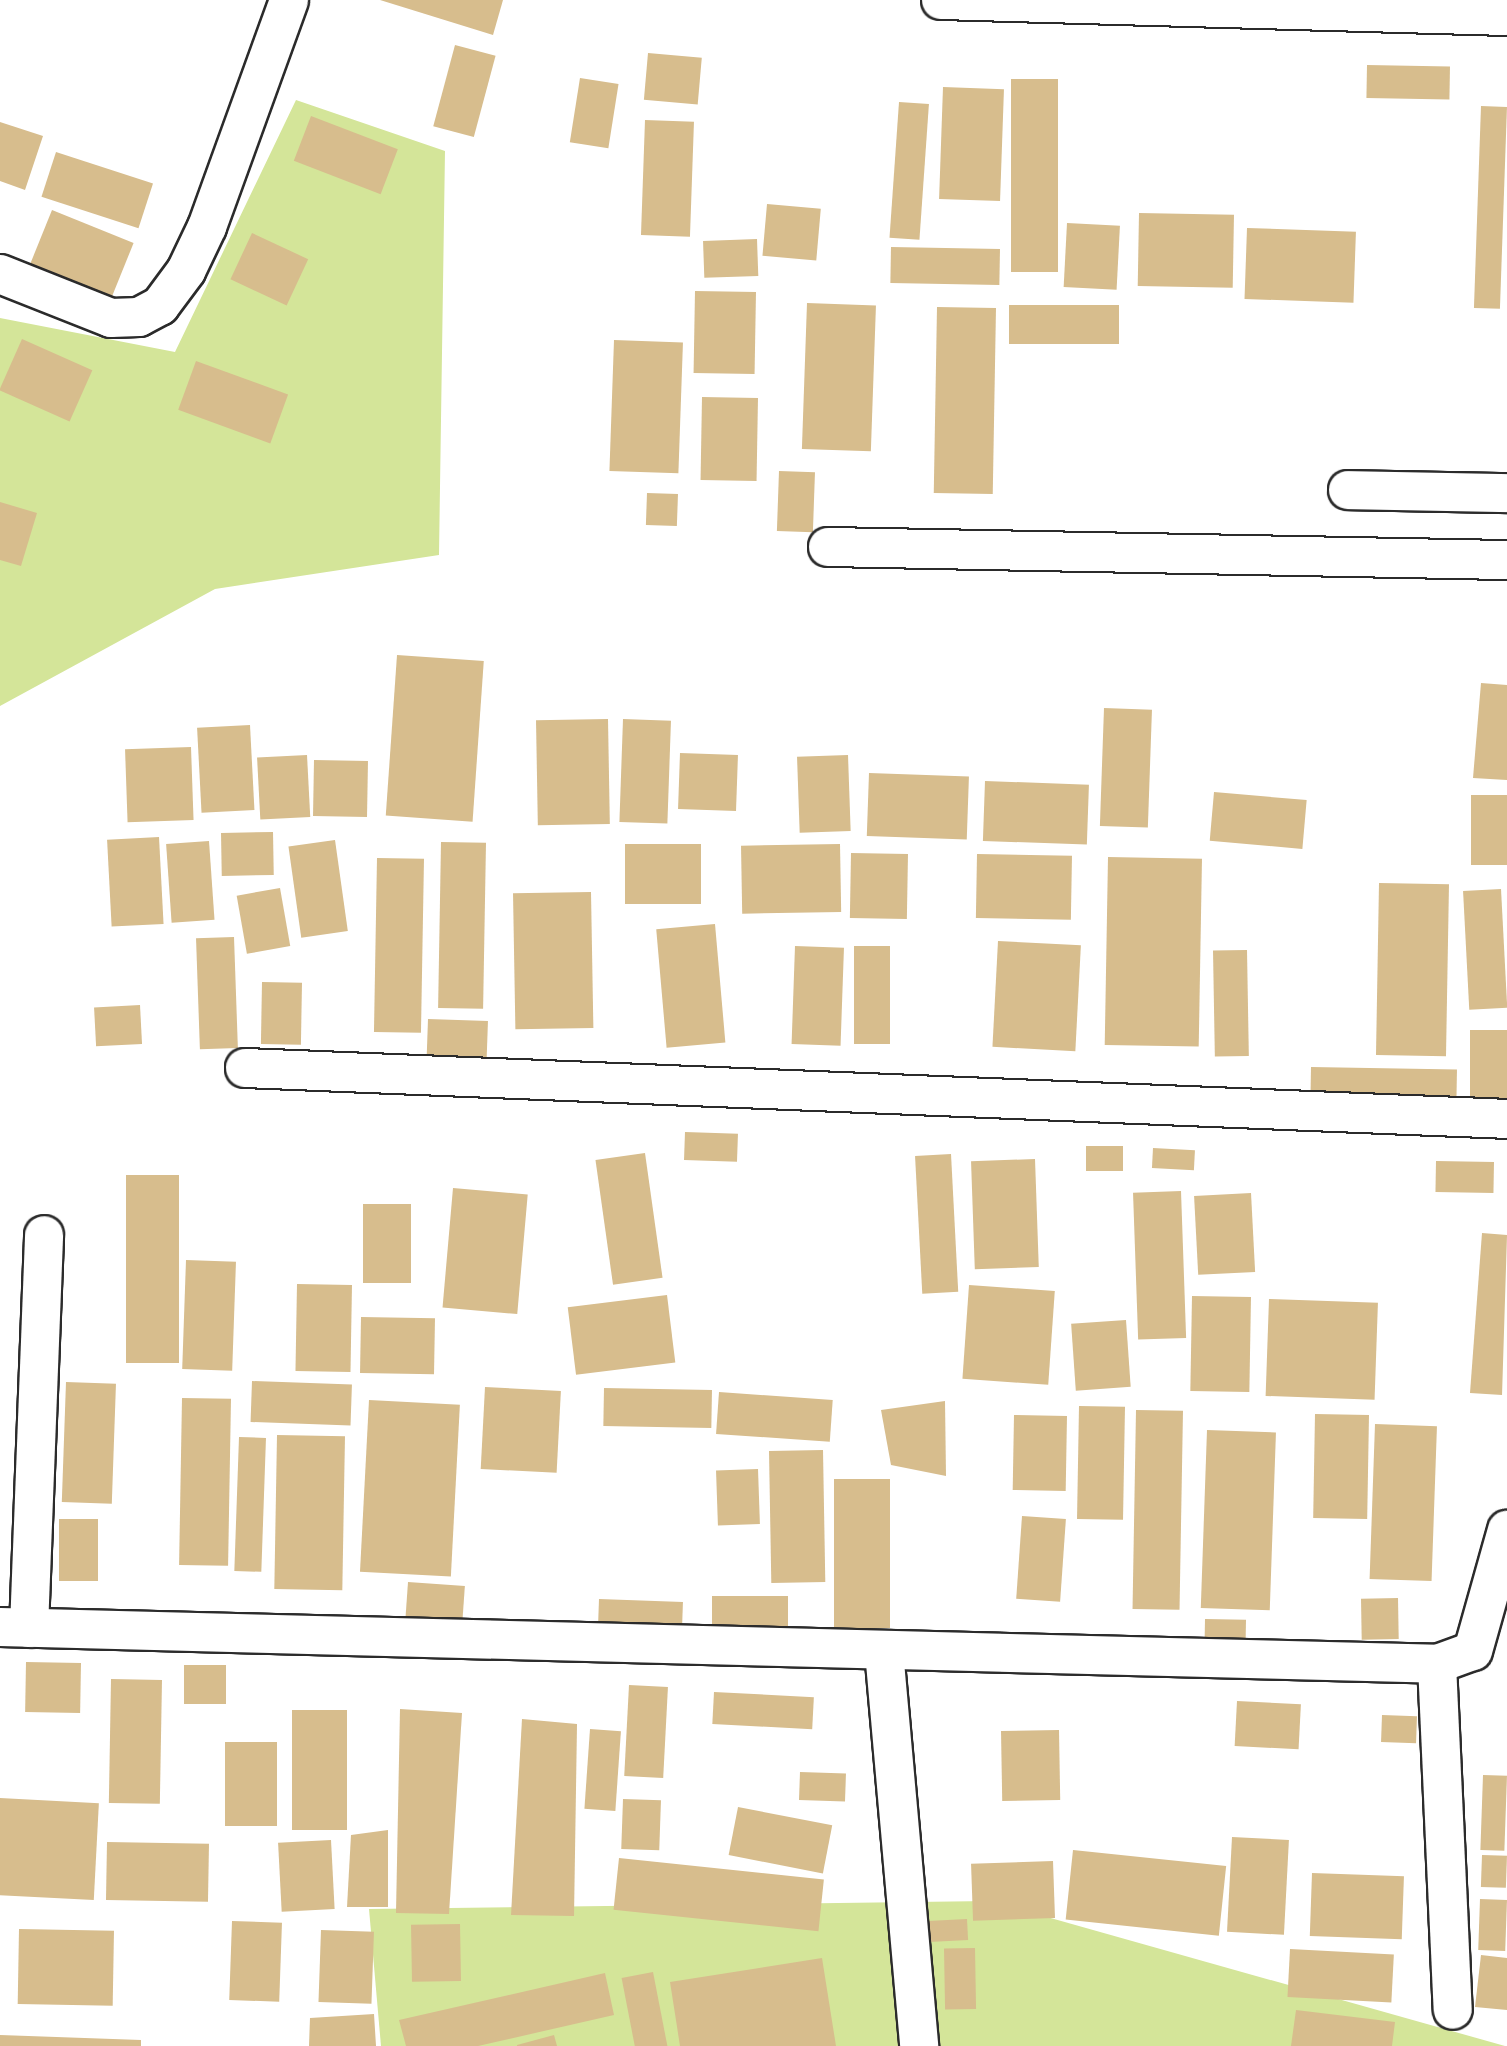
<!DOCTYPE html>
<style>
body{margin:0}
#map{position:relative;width:1507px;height:2046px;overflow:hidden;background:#fff;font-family:"Comic Neue",sans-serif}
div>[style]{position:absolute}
.green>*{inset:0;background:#d4e599}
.building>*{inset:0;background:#d7bd8d;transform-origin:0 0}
.roads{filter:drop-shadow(2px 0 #2b2b2b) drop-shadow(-2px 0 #2b2b2b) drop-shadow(0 2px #2b2b2b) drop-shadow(0 -2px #2b2b2b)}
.minor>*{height:38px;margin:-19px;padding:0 19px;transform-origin:19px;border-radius:19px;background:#fff}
span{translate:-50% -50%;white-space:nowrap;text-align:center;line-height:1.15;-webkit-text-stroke:7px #fff;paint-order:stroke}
</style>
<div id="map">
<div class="green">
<div style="clip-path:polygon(296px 100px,445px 151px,439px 555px,215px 589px,0 706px,0 318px,175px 352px)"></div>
<div style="clip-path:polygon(990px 1901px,1505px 2046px,381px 2046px,369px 1909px)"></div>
</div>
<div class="building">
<div style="clip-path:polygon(380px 0,503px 0,493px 35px)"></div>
<div style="left:455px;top:45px;width:42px;height:84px;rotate:15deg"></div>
<div style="left:648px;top:53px;width:54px;height:47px;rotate:5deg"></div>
<div style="left:1367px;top:65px;width:83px;height:33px;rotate:1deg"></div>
<div style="left:580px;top:78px;width:39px;height:65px;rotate:9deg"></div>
<div style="left:1011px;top:79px;width:47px;height:193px"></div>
<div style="left:943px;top:87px;width:61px;height:112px;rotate:2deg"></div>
<div style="left:899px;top:102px;width:30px;height:136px;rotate:4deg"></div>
<div style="left:1481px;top:106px;width:26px;height:202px;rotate:2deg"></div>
<div style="left:311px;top:116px;width:93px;height:48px;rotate:21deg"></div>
<div style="left:645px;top:120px;width:49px;height:115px;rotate:2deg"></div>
<div style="clip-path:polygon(0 122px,43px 136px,25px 190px,0 181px)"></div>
<div style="left:56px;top:152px;width:102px;height:47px;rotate:18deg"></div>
<div style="left:767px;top:204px;width:54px;height:52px;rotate:5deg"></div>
<div style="left:52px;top:210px;width:88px;height:65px;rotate:22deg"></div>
<div style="left:1139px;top:213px;width:95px;height:73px;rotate:1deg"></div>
<div style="left:1067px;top:223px;width:53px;height:64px;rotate:3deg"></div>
<div style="left:1247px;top:228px;width:109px;height:71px;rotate:2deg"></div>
<div style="left:252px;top:233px;width:62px;height:51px;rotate:25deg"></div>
<div style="left:757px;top:239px;width:37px;height:54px;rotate:88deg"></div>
<div style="left:891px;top:247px;width:109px;height:36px;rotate:1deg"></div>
<div style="left:695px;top:291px;width:61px;height:82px;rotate:1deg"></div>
<div style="left:807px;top:303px;width:69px;height:146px;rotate:2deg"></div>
<div style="left:1009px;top:305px;width:110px;height:39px"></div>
<div style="left:937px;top:307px;width:59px;height:186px;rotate:1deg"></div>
<div style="left:22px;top:339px;width:77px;height:56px;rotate:24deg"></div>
<div style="left:614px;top:340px;width:69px;height:131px;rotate:2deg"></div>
<div style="left:196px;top:361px;width:98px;height:52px;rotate:20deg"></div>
<div style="left:702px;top:397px;width:56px;height:83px;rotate:1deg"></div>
<div style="left:779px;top:471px;width:36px;height:60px;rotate:2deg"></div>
<div style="left:647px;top:493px;width:31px;height:32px;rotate:2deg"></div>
<div style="clip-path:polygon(0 502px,37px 513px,21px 566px,0 560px)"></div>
<div style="left:397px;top:655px;width:87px;height:161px;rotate:4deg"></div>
<div style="clip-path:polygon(1481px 683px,1507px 685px,1507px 780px,1473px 778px)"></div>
<div style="left:1104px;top:708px;width:48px;height:118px;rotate:2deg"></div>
<div style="left:608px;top:719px;width:105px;height:72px;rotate:89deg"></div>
<div style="left:623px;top:719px;width:48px;height:103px;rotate:2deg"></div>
<div style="left:250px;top:725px;width:85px;height:53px;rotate:87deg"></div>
<div style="left:191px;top:747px;width:73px;height:66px;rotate:88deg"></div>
<div style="left:680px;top:753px;width:58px;height:56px;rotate:2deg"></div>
<div style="left:307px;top:755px;width:62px;height:50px;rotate:87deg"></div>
<div style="left:848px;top:755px;width:76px;height:51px;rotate:88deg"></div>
<div style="left:314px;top:760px;width:54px;height:56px;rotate:1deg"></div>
<div style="left:869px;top:773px;width:100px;height:63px;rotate:2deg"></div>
<div style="left:985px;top:781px;width:104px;height:60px;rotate:2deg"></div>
<div style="left:1214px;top:792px;width:93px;height:49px;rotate:5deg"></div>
<div style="left:1471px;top:795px;width:36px;height:70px"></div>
<div style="left:273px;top:832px;width:43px;height:52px;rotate:89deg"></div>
<div style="left:159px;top:837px;width:87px;height:52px;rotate:87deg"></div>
<div style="left:335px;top:840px;width:92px;height:47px;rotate:82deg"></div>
<div style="left:209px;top:841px;width:79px;height:43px;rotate:86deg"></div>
<div style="left:441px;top:842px;width:45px;height:166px;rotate:1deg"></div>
<div style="left:625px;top:844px;width:76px;height:60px"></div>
<div style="left:840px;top:844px;width:68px;height:99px;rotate:89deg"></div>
<div style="left:851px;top:853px;width:57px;height:65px;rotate:1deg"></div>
<div style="left:977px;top:854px;width:95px;height:64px;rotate:1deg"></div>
<div style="left:1108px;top:857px;width:94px;height:188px;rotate:1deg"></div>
<div style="left:377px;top:858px;width:47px;height:174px;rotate:1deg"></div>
<div style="left:1379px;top:883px;width:70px;height:172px;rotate:1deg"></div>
<div style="left:280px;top:888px;width:59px;height:44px;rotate:80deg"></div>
<div style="left:1501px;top:889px;width:119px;height:38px;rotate:87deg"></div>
<div style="left:591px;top:892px;width:136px;height:78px;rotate:89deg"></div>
<div style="left:715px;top:924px;width:119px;height:59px;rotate:85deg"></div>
<div style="left:234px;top:937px;width:111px;height:38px;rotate:88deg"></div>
<div style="left:998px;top:941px;width:83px;height:106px;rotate:3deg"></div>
<div style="left:795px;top:946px;width:49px;height:98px;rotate:2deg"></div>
<div style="left:854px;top:946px;width:36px;height:98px"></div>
<div style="left:1247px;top:950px;width:106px;height:34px;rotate:89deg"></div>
<div style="left:262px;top:982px;width:40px;height:62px;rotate:1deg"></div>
<div style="left:140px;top:1005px;width:39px;height:46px;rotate:87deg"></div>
<div style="left:428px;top:1019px;width:60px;height:44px;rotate:2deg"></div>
<div style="left:1507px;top:1030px;width:71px;height:37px;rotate:90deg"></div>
<div style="left:1311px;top:1067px;width:146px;height:35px;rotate:1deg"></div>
<div style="left:685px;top:1132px;width:53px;height:28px;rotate:2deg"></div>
<div style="left:1123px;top:1146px;width:25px;height:37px;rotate:90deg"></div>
<div style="left:1153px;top:1148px;width:42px;height:20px;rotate:3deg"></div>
<div style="left:645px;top:1153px;width:126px;height:50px;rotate:82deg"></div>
<div style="left:951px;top:1154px;width:138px;height:36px;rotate:87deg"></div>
<div style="left:1035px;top:1159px;width:108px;height:64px;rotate:88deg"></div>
<div style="left:1436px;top:1161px;width:58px;height:31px;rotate:1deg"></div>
<div style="left:126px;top:1175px;width:53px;height:188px"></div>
<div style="left:453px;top:1188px;width:75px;height:120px;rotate:5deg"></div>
<div style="left:1181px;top:1191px;width:147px;height:48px;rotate:88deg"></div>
<div style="left:1251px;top:1193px;width:79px;height:57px;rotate:87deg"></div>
<div style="left:363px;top:1204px;width:48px;height:79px"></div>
<div style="clip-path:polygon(1482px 1233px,1507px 1235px,1502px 1395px,1470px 1393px)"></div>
<div style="left:186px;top:1260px;width:50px;height:109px;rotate:2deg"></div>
<div style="left:297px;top:1284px;width:55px;height:87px;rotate:1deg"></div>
<div style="left:969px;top:1285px;width:86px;height:94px;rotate:4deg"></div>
<div style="left:667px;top:1295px;width:68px;height:100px;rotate:83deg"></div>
<div style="left:1192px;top:1296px;width:59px;height:95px;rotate:1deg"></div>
<div style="left:1269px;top:1299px;width:109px;height:97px;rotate:2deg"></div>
<div style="left:361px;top:1317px;width:74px;height:56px;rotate:1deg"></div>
<div style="left:1126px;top:1320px;width:67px;height:55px;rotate:86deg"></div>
<div style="left:252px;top:1381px;width:100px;height:41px;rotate:2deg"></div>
<div style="left:66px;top:1382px;width:50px;height:120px;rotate:2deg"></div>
<div style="left:485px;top:1387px;width:76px;height:82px;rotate:3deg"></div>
<div style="left:604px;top:1388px;width:108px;height:38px;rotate:1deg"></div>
<div style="left:719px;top:1392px;width:114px;height:42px;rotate:4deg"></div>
<div style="left:182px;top:1398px;width:49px;height:167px;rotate:1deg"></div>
<div style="left:369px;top:1400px;width:91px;height:172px;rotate:3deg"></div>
<div style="clip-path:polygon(945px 1401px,946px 1476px,891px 1465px,881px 1410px)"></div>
<div style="left:1079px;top:1406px;width:46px;height:113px;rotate:1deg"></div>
<div style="left:1136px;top:1410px;width:47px;height:199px;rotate:1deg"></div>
<div style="left:1315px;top:1414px;width:54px;height:104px;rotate:1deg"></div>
<div style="left:1014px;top:1415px;width:53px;height:75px;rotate:1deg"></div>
<div style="left:1375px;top:1424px;width:62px;height:155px;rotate:2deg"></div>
<div style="left:1207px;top:1430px;width:69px;height:178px;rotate:2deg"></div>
<div style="left:277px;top:1435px;width:68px;height:154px;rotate:1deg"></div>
<div style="left:239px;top:1437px;width:27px;height:134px;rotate:2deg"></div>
<div style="left:823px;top:1450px;width:132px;height:54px;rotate:89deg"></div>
<div style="left:758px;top:1469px;width:55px;height:42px;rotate:88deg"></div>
<div style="left:834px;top:1479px;width:56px;height:149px"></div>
<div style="left:1022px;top:1516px;width:44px;height:83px;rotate:4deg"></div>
<div style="left:59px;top:1519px;width:39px;height:62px"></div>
<div style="left:408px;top:1582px;width:57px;height:35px;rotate:4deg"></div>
<div style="left:712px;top:1596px;width:76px;height:37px"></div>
<div style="left:1398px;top:1598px;width:41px;height:37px;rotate:89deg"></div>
<div style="left:599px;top:1599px;width:84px;height:26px;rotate:2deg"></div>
<div style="left:1205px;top:1619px;width:41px;height:38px;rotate:1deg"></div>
<div style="left:26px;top:1662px;width:55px;height:50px;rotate:1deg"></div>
<div style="left:184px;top:1665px;width:42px;height:39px"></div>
<div style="left:111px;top:1679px;width:51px;height:124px;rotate:1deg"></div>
<div style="left:629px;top:1685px;width:39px;height:91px;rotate:3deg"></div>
<div style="left:714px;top:1692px;width:100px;height:32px;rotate:3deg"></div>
<div style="left:1237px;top:1701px;width:64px;height:45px;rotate:3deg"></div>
<div style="clip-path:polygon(400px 1709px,462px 1713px,449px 1914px,396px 1913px)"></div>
<div style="left:292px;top:1710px;width:55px;height:120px"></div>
<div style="left:1382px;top:1715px;width:35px;height:27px;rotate:2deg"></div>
<div style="clip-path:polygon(522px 1719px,577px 1724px,574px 1916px,511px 1915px)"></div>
<div style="left:590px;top:1729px;width:31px;height:80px;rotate:4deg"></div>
<div style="left:1059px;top:1730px;width:70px;height:58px;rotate:89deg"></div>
<div style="left:225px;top:1742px;width:52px;height:84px"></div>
<div style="left:800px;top:1772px;width:46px;height:28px;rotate:2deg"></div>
<div style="left:1483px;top:1775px;width:24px;height:75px;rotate:2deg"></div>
<div style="left:0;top:1798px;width:99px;height:97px;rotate:3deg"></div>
<div style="left:623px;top:1799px;width:38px;height:50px;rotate:2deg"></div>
<div style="left:738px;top:1807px;width:96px;height:49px;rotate:11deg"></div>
<div style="clip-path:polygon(388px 1830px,388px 1907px,347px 1907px,351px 1835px)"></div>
<div style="left:1232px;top:1837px;width:57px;height:95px;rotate:3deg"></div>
<div style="left:331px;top:1840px;width:69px;height:53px;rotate:87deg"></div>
<div style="left:107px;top:1842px;width:102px;height:58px;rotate:1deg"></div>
<div style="left:1073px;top:1850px;width:154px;height:70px;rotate:6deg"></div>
<div style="left:1482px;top:1855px;width:25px;height:32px;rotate:2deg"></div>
<div style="left:619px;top:1858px;width:206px;height:52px;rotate:6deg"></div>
<div style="left:1053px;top:1861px;width:57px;height:82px;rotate:88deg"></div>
<div style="left:1312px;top:1873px;width:92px;height:63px;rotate:2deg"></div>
<div style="left:1480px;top:1899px;width:27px;height:51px;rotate:2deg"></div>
<div style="left:967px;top:1919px;width:21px;height:39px;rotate:87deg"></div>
<div style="left:232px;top:1921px;width:50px;height:79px;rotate:2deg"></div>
<div style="left:460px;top:1924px;width:57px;height:49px;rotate:89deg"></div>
<div style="left:19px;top:1929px;width:95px;height:75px;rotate:1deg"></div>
<div style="left:321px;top:1930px;width:53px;height:72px;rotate:2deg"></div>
<div style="left:975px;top:1948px;width:61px;height:31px;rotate:89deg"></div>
<div style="left:1290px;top:1949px;width:104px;height:48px;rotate:3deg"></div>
<div style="clip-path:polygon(1481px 1955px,1507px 1958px,1507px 2010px,1475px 2007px)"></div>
<div style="clip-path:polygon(822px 1958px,836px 2046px,680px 2046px,670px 1982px)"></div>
<div style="left:653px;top:1972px;width:76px;height:32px;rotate:79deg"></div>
<div style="clip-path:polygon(605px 1973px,614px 2015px,478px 2046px,406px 2046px,399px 2020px)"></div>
<div style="clip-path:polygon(1296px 2010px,1395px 2022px,1392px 2046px,1291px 2046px)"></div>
<div style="clip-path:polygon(374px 2014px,376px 2046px,309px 2046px,310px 2018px)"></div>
<div style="clip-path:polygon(0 2035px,141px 2040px,141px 2046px,0 2046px)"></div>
<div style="clip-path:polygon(554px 2035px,557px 2046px,517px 2046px,517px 2045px)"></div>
</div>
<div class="roads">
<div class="minor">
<div style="left:941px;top:0;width:566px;rotate:1.62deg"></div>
<div style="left:0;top:274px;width:119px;rotate:21.6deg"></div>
<div style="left:111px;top:318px;width:28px;rotate:-2deg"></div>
<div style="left:139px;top:317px;width:24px;rotate:-28deg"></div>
<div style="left:160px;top:306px;width:44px;rotate:-53.4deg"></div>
<div style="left:186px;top:271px;width:49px;rotate:-64.5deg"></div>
<div style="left:207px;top:227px;width:241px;rotate:-70.1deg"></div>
<div style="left:1348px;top:490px;width:159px;rotate:1.1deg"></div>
<div style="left:828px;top:547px;width:679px;rotate:1.1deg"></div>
<div style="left:245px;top:1068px;width:1263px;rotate:2.31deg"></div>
<div style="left:0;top:1627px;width:1437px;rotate:1.47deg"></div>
<div style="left:1437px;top:1664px;width:38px;rotate:-20deg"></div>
<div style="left:1473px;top:1651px;width:126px;rotate:-74.3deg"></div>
<div style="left:29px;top:1628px;width:393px;rotate:-87.8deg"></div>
<div style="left:884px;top:1651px;width:397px;rotate:84.9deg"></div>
<div style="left:1437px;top:1664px;width:346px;rotate:87.4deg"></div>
</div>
</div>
</div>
